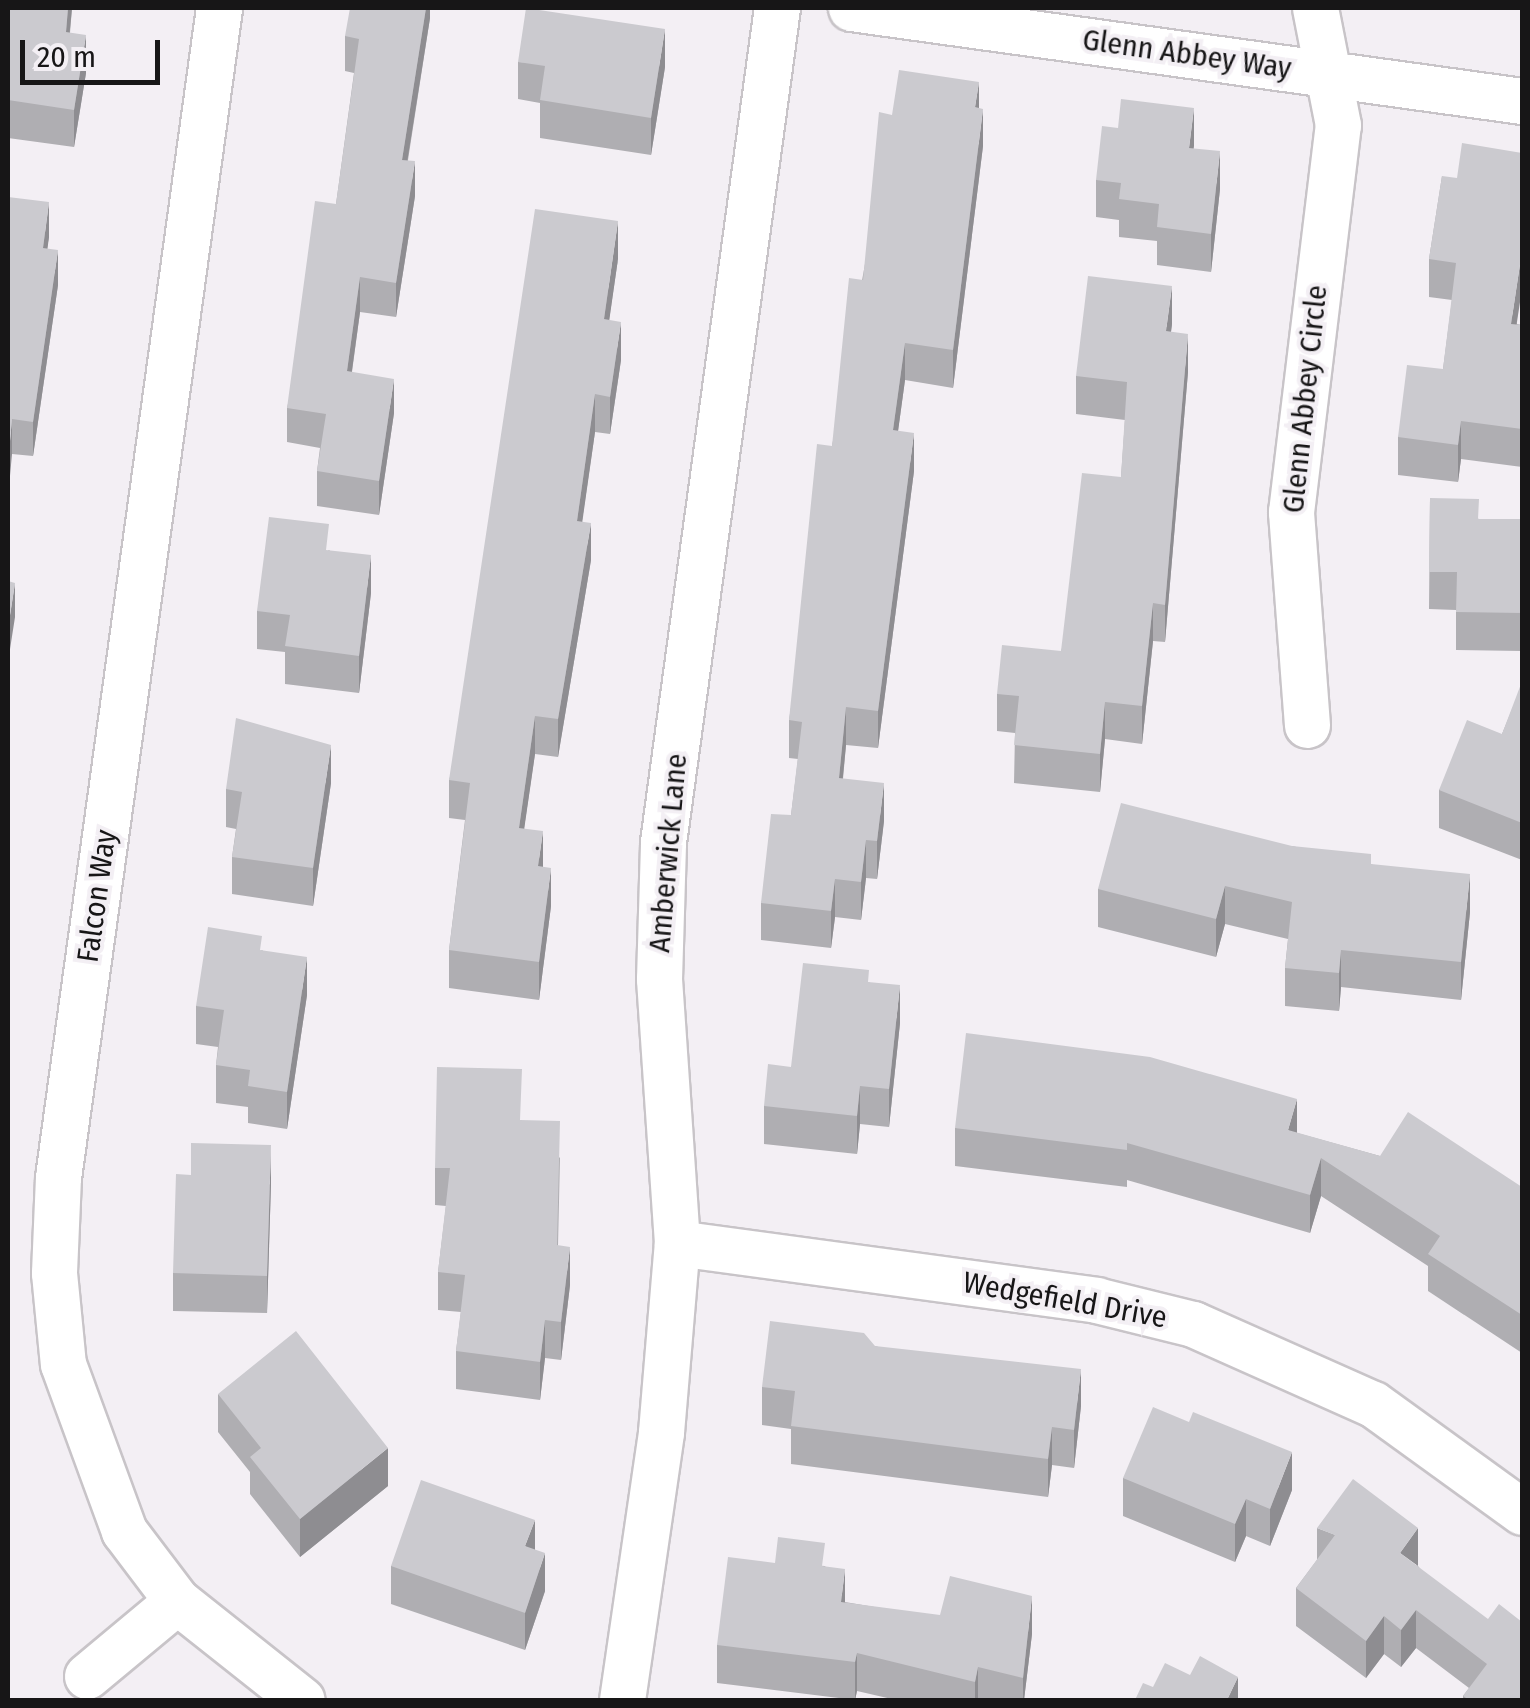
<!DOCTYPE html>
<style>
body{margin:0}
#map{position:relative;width:1530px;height:1708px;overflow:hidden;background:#f3eff4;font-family:"Fira Sans Condensed",sans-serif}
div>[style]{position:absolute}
.roads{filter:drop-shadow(2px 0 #c8c4c8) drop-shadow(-2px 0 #c8c4c8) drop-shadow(0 2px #c8c4c8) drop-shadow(0 -2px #c8c4c8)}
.minor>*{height:45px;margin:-22.5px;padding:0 22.5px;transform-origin:22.5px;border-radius:22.5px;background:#fff}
.wall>*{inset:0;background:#afaeb2}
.shaded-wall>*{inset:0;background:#8e8d91}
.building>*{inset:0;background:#cbcacf}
span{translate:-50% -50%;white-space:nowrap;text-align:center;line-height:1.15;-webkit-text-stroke:8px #f3eff4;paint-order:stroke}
.street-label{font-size:30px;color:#171617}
.frame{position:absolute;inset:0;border:10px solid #171617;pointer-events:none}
.scale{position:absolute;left:20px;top:40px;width:140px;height:45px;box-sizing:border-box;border:5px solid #171617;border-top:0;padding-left:12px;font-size:30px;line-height:35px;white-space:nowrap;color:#171617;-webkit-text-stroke:8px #f3eff4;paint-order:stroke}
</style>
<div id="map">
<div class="roads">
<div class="minor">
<div style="left:219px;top:8px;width:1180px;rotate:97.84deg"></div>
<div style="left:58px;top:1177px;width:96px;rotate:92.4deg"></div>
<div style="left:54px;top:1273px;width:91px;rotate:84.4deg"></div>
<div style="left:63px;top:1364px;width:178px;rotate:69.9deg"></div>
<div style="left:124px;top:1531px;width:88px;rotate:52.9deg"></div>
<div style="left:177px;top:1601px;width:159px;rotate:38.4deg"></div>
<div style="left:851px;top:8px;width:677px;rotate:7.89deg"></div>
<div style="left:1307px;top:725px;width:214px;rotate:-94.3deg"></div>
<div style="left:1291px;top:512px;width:390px;rotate:-83.1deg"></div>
<div style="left:1338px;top:125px;width:119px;rotate:-101.1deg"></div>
<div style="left:677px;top:1243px;width:423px;rotate:7.7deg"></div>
<div style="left:1096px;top:1300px;width:100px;rotate:13.9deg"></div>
<div style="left:1193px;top:1324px;width:197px;rotate:24deg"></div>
<div style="left:1373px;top:1404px;width:184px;rotate:35.9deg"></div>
<div style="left:87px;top:1676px;width:117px;rotate:-39.8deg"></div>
<div style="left:622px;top:1700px;width:271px;rotate:-81.7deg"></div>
<div style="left:661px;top:1432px;width:190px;rotate:-85.2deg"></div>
<div style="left:677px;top:1243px;width:265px;rotate:-93.9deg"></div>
<div style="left:659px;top:979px;width:137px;rotate:-88.3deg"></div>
<div style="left:663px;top:842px;width:842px;rotate:-82.22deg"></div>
</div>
</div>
<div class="wall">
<div style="clip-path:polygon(8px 8px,72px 8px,70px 33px,86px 73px,74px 147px,8px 138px)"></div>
<div style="clip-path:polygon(430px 8px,430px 18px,408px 160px,415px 196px,396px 317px,360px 312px,352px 372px,394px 413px,379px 515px,317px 506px,317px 471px,320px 448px,287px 442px,287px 408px,336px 204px,354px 73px,345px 71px,345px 36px)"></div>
<div style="clip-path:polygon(518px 62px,665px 67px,651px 155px,540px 138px,540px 103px,518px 99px)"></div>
<div style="clip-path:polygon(892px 115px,983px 146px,953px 388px,905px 380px,898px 431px,914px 471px,878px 748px,846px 745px,843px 779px,884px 821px,877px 879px,866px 878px,861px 920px,835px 917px,831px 948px,761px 940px,761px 903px,791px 815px,798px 759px,789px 758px,789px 720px,832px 446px)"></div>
<div style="clip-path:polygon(1194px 149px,1220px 189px,1211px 272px,1157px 265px,1157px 241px,1119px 237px,1119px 220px,1096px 217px,1096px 180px)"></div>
<div style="clip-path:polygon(1442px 176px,1517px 324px,1522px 325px,1522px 467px,1461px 459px,1458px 482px,1398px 475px,1398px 437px,1443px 369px,1452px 300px,1429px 297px,1429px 259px)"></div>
<div style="clip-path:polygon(8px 197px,49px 237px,47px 248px,58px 285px,33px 456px,12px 454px)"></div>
<div style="clip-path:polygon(618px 259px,609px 320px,621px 360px,610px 434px,595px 432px,582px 521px,591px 560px,558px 757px,535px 754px,524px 828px,543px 867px,551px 906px,539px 1000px,449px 988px,449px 950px,465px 820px,449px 818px,449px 780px)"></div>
<div style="clip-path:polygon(1172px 324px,1171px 332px,1188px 372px,1165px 642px,1153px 641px,1142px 744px,1105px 739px,1100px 792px,1014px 783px,1015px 733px,997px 731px,997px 694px,1061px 651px,1121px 477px,1125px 420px,1076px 414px,1076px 376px)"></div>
<div style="clip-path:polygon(1430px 498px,1479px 519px,1522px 519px,1522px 651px,1456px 650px,1456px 610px,1429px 609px)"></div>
<div style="clip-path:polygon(329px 550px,371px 593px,359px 693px,285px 684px,285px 652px,257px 649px,257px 611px)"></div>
<div style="clip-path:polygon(1522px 685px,1522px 860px,1439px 828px,1439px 790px,1502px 734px)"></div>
<div style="clip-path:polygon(331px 783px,313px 906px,232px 894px,232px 857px,236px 829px,226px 827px,226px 789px)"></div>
<div style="clip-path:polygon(1292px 846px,1371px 864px,1470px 912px,1461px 1000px,1341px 987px,1339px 1011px,1285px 1006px,1285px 968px,1288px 939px,1225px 924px,1216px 957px,1098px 927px,1098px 889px)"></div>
<div style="clip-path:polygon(262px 950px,307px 995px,287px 1129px,248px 1123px,248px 1107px,216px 1103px,216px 1065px,218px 1047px,196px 1044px,196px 1006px)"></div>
<div style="clip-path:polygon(869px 982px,900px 1023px,889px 1127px,860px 1124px,857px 1154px,764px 1144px,764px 1106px,791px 1067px)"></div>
<div style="clip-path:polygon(521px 1120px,560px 1158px,558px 1246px,570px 1285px,561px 1360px,545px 1358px,540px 1400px,456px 1389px,456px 1351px,461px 1312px,438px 1310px,438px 1272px,446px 1206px,435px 1205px,435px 1168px)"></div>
<div style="clip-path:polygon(955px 1128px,1297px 1133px,1380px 1156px,1522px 1187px,1522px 1353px,1428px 1291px,1428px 1266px,1321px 1196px,1310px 1233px,1127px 1180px,1127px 1187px,955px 1166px)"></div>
<div style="clip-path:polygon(271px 1183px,267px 1313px,173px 1311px,173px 1273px)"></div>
<div style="clip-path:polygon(875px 1346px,1081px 1406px,1074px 1468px,1052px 1465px,1048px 1497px,791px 1464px,791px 1429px,762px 1425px,762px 1387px)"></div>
<div style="clip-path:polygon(218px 1394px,388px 1486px,300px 1557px,250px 1494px,250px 1472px,218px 1432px)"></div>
<div style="clip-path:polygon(1123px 1478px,1292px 1490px,1270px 1546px,1246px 1536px,1235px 1562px,1123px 1516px)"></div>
<div style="clip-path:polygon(1317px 1528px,1418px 1566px,1522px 1700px,1463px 1700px,1463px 1696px,1469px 1688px,1416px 1648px,1401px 1667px,1384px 1654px,1366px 1678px,1296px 1626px,1296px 1588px,1317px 1560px)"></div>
<div style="clip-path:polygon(535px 1550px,545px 1591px,525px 1650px,391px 1604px,391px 1566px)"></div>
<div style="clip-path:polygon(775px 1563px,825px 1566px,845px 1602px,1032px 1634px,1024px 1700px,896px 1700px,857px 1691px,855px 1700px,717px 1683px,717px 1645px)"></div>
</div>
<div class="shaded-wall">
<div style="clip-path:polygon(68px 8px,72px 8px,66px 70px,66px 32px)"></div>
<div style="clip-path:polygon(426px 8px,430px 8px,430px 18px,402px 194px,402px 160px)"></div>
<div style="clip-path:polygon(665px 29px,665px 67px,651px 155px,651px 118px)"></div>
<div style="clip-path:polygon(86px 35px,86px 73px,74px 147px,74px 110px)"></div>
<div style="clip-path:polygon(979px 82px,979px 120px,975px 107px)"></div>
<div style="clip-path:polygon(1194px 108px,1194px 146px,1189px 186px,1189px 148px)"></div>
<div style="clip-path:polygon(983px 109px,983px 146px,953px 388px,953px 350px)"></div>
<div style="clip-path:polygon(1220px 151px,1220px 189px,1211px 272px,1211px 234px)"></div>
<div style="clip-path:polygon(415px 161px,415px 196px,396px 317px,396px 283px)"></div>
<div style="clip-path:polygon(49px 202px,49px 237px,43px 282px,43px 248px)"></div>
<div style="clip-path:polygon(618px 221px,618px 259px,604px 357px,604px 319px)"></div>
<div style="clip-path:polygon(58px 250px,58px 285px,33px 456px,33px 422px)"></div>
<div style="clip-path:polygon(1522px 251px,1522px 289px,1511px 361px,1511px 324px)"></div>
<div style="clip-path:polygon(360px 277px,360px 312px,347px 406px,347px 371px)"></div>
<div style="clip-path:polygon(1172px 286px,1172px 324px,1166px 369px,1166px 331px)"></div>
<div style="clip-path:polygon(621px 322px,621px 360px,610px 434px,610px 397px)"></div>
<div style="clip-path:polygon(1188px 334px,1188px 372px,1165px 642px,1165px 605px)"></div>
<div style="clip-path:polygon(905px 343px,905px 380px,893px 468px,893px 430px)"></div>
<div style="clip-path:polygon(394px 379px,394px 413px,379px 515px,379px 481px)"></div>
<div style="clip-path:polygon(595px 394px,595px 432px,577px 559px,577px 521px)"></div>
<div style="clip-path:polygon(12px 419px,12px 454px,8px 498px,8px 463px)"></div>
<div style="clip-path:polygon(1461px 421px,1461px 459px,1458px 482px,1458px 445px)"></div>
<div style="clip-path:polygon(914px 433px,914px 471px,878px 748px,878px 711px)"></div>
<div style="clip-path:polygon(591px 523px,591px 560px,558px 757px,558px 719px)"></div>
<div style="clip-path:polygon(371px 555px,371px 593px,359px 693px,359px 656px)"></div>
<div style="clip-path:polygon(15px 583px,15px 617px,8px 662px,8px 628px)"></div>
<div style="clip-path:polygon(1153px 603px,1153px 641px,1142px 744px,1142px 706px)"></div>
<div style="clip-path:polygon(1105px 702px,1105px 739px,1100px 792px,1100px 754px)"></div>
<div style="clip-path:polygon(846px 707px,846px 745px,839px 816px,839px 778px)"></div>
<div style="clip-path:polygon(535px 716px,535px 754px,519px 865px,519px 828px)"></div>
<div style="clip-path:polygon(331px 745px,331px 783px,313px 906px,313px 868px)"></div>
<div style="clip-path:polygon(884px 783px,884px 821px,877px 879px,877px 841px)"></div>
<div style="clip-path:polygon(543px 831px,543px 869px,538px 866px)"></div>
<div style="clip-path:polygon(866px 840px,866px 878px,861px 920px,861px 882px)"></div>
<div style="clip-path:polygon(551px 868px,551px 906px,539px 1000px,539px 962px)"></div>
<div style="clip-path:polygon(1470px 874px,1470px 912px,1461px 1000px,1461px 962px)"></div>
<div style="clip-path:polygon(835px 879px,835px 917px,831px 948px,831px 911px)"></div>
<div style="clip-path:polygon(1225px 886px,1225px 924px,1216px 957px,1216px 919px)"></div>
<div style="clip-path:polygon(1341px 950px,1341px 987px,1339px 1011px,1339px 973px)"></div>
<div style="clip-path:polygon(307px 957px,307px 995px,287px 1129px,287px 1092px)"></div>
<div style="clip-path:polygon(900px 985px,900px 1023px,889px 1127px,889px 1089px)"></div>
<div style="clip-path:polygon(860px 1086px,860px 1124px,857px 1154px,857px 1116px)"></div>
<div style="clip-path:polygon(1297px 1099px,1297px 1137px,1288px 1130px)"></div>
<div style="clip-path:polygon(271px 1145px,271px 1183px,267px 1313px,267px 1276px)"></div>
<div style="clip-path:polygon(1321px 1158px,1321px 1196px,1310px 1233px,1310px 1195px)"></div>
<div style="clip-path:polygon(570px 1247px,570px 1285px,561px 1360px,561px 1322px)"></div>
<div style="clip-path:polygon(545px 1320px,545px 1358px,540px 1400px,540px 1362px)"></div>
<div style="clip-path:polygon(1081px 1369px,1081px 1406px,1074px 1468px,1074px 1430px)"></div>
<div style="clip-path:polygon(1052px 1427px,1052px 1465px,1048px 1497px,1048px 1459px)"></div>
<div style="clip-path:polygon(388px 1448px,388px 1486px,300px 1557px,300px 1519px)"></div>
<div style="clip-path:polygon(1292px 1452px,1292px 1490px,1270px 1546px,1270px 1509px)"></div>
<div style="clip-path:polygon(1246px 1499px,1246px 1536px,1235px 1562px,1235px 1524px)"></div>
<div style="clip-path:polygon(535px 1520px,535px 1557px,525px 1546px)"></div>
<div style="clip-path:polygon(1418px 1528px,1418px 1566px,1400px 1553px)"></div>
<div style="clip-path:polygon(545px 1553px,545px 1591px,525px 1650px,525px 1613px)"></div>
<div style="clip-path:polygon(845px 1569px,845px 1607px,841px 1602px)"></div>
<div style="clip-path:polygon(1032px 1596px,1032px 1634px,1024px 1700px,1023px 1700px,1023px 1678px)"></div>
<div style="clip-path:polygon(1416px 1610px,1416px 1648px,1401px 1667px,1401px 1630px)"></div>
<div style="clip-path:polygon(1384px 1616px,1384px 1654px,1366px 1678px,1366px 1641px)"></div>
<div style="clip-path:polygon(857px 1653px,857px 1691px,855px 1700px,855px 1662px)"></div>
<div style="clip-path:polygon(978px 1667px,978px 1700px,975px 1700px,975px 1682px)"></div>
<div style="clip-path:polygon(1238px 1677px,1238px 1700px,1227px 1700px)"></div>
</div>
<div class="building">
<div style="clip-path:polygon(8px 8px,68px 8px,66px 32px,86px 35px,74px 110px,8px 100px)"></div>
<div style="clip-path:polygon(350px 8px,426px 8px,402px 160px,415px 161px,396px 283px,360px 277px,347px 371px,394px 379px,379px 481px,317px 471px,326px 414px,287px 408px,315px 201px,336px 204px,359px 39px,345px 36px)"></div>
<div style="clip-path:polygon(526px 8px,665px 29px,651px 118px,540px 100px,545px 66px,518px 62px)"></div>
<div style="clip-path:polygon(899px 70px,979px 82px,975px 107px,983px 109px,953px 350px,905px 343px,893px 430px,914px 433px,878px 711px,846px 707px,839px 778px,884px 783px,877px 841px,866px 840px,861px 882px,835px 879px,831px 911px,761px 903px,771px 814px,791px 815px,802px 722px,789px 720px,817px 444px,832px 446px,849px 278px,863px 280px,879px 112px,892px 115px)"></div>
<div style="clip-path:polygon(1121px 99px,1194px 108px,1189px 148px,1220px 151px,1211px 234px,1157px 227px,1159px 204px,1119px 199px,1121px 183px,1096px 180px,1102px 126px,1118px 128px)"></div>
<div style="clip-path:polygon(1462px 143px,1522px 153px,1522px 251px,1511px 324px,1522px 325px,1522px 429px,1461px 421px,1458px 445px,1398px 437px,1407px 365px,1443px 369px,1456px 263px,1429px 259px,1442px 176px,1457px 178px)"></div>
<div style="clip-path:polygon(8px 197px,49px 202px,43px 248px,58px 250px,33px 422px,12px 419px,8px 463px)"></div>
<div style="clip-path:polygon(535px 209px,618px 221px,604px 319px,621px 322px,610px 397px,595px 394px,577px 521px,591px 523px,558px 719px,535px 716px,519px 828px,543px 831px,538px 866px,551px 868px,539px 962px,449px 950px,470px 783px,449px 780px)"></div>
<div style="clip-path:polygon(1088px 276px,1172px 286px,1166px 331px,1188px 334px,1165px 605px,1153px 603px,1142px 706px,1105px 702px,1100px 754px,1014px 745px,1019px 696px,997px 694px,1002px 645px,1061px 651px,1082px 473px,1121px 477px,1127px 382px,1076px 376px)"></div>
<div style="clip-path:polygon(1430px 498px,1479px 499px,1478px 519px,1522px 519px,1522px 613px,1456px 612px,1457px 572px,1429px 572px)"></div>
<div style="clip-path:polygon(269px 517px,329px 524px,326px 550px,371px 555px,359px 656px,285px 646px,290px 615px,257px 611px)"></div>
<div style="clip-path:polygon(8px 581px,15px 583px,8px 628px)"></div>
<div style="clip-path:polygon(1521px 684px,1522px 685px,1522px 823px,1439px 790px,1467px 720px,1502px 734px)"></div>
<div style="clip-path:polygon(236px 718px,331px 745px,313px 868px,232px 857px,242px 792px,226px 789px)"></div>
<div style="clip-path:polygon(1121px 803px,1292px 846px,1371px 854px,1371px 864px,1470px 874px,1461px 962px,1341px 950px,1339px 973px,1285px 968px,1292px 902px,1225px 886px,1216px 919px,1098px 889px)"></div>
<div style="clip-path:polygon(208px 927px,262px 936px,260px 950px,307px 957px,287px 1092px,248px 1086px,250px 1070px,216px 1065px,224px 1010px,196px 1006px)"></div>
<div style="clip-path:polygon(803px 963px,869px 970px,868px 982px,900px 985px,889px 1089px,860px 1086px,857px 1116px,764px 1106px,768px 1064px,791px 1067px)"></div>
<div style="clip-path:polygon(966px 1033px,1150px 1057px,1297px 1099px,1288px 1130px,1380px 1156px,1408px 1112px,1522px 1187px,1522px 1315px,1428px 1254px,1440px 1236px,1321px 1158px,1310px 1195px,1127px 1143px,1127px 1150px,955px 1128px)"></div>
<div style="clip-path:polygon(437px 1067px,522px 1069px,520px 1120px,560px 1121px,557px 1245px,570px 1247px,561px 1322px,545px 1320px,540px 1362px,456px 1351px,465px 1275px,438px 1272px,450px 1168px,435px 1168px)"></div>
<div style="clip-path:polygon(191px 1143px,271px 1145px,267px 1276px,173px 1273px,176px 1174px,191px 1175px)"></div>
<div style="clip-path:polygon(770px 1321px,864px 1333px,875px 1346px,1081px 1369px,1074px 1430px,1052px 1427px,1048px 1459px,791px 1426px,795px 1391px,762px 1387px)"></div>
<div style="clip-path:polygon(296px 1331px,388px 1448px,300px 1519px,250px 1457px,261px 1448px,218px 1394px)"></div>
<div style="clip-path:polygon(1153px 1407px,1189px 1422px,1193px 1412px,1292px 1452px,1270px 1509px,1246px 1499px,1235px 1524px,1123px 1478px)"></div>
<div style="clip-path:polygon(1353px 1479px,1418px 1528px,1400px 1553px,1488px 1619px,1499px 1604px,1522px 1622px,1522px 1700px,1469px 1700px,1463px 1696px,1487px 1664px,1416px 1610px,1401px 1630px,1384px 1616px,1366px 1641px,1296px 1588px,1335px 1535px,1317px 1528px)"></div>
<div style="clip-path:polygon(421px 1480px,535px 1520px,525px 1546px,545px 1553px,525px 1613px,391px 1566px)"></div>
<div style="clip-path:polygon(778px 1537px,825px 1543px,822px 1566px,845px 1569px,841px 1602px,940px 1615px,950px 1576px,1032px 1596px,1023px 1678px,978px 1667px,975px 1682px,857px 1653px,855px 1662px,717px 1645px,728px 1557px,775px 1563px)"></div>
<div style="clip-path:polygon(1200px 1656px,1238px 1677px,1227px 1700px,1135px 1700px,1143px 1683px,1153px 1687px,1165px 1663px,1190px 1675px)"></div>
</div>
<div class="street-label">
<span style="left:1187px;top:54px;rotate:8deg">Glenn Abbey Way</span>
<span style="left:1305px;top:399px;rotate:-84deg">Glenn Abbey Circle</span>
<span style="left:668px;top:853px;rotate:-85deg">Amberwick Lane</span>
<span style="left:97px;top:896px;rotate:-82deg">Falcon Way</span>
<span style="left:1065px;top:1300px;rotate:10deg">Wedgefield Drive</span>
</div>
<div class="frame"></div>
<div class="scale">20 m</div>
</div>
